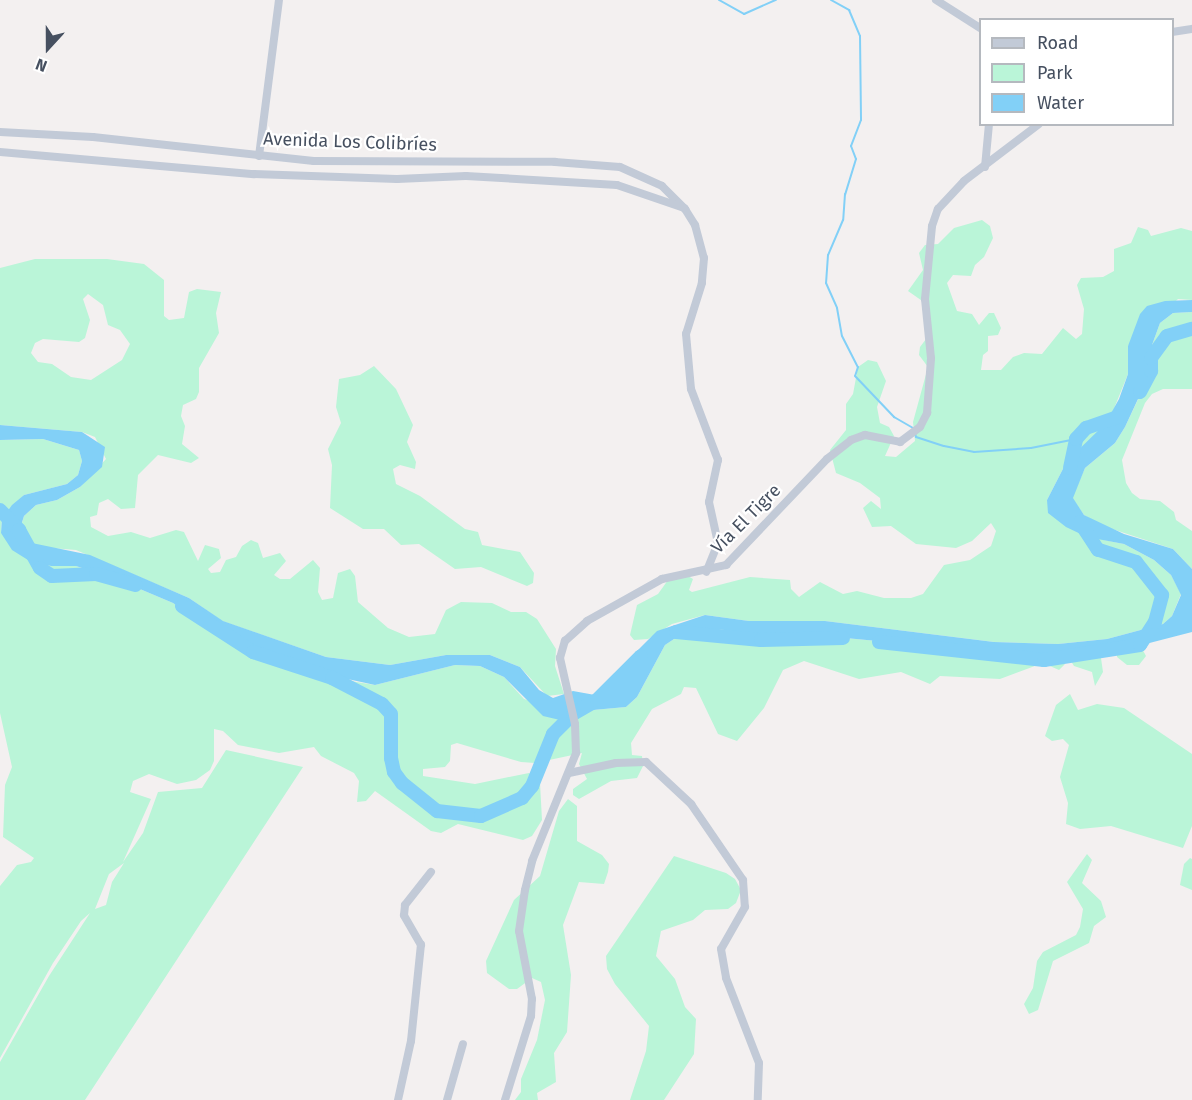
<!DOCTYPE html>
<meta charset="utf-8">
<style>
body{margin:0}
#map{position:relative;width:1192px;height:1100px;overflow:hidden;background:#f3f0f0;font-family:"Fira Sans",sans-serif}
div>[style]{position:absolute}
.green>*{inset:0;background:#baf5d8}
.water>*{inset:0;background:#82d0f7}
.stream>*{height:2px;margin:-1px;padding:0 1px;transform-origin:1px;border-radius:1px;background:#82d0f7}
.river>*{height:14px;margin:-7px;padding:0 7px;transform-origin:7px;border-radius:7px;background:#82d0f7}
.minor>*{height:8px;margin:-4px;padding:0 4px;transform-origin:4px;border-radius:4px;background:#c2cad7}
span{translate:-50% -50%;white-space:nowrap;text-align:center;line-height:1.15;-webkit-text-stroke:4.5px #fff;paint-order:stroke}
.street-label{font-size:18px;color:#465060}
.legend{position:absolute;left:979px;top:18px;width:195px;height:108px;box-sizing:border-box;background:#fff;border:2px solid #b5b9bf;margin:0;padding:8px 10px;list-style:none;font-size:18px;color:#465060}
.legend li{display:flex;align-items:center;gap:12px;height:30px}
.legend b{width:30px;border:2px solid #b5b9bf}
.north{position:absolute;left:18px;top:18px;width:60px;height:60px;-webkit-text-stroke:4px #fff;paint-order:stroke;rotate:201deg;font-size:16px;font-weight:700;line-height:24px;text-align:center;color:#465060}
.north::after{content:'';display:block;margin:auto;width:21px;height:27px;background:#465060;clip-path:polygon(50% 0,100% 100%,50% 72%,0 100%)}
</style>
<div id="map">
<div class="green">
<div style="clip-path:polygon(982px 220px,990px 226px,993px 238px,984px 257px,975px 265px,971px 276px,953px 275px,947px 283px,957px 311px,972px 314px,979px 325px,989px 313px,994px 313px,1001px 328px,998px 335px,988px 336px,988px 351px,983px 355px,981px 370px,1001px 370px,1013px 357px,1024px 353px,1042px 354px,1063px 328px,1076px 339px,1082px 334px,1084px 309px,1077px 285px,1081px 278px,1103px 277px,1114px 271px,1114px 249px,1131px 243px,1138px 227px,1148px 230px,1151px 236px,1181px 228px,1192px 231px,1192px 300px,1178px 299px,1128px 346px,1128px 374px,1113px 411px,1097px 434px,1067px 461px,1047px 500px,1104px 540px,1124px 544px,1154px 560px,1171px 575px,1181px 594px,1172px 616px,1163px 624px,1107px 639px,1058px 644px,994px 642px,825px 621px,749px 621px,705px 615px,672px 624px,648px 639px,634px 640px,630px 635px,637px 605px,658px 594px,668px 580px,688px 576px,693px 579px,689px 590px,692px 592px,750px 577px,790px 580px,791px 589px,799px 597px,820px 582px,843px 594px,857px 591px,884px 598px,911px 598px,923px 594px,944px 565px,970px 560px,991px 546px,996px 531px,991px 523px,972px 541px,956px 548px,916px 544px,891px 526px,872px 527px,863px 508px,871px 501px,881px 509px,880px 498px,860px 483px,836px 473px,830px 450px,846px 430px,846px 404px,853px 394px,858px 367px,868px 360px,877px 362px,886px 381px,877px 407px,880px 423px,889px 427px,894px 436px,885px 456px,896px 457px,915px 441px,913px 422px,928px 367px,919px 355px,920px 347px,929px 335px,928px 305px,908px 291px,923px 270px,919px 253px,925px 245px,938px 244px,954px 228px)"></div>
<div style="clip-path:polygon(evenodd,35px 259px,107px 259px,144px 264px,164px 280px,164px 316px,169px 320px,184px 318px,189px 292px,197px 289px,221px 292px,216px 313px,219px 333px,199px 368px,199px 392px,196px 399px,183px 405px,181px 416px,185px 426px,182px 444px,199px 458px,191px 463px,158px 455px,138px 475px,135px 508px,121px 509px,108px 499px,99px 503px,97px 515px,90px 517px,91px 527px,108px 536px,131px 532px,150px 538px,176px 530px,184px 532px,198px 561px,205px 545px,219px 549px,221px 558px,208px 569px,211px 573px,220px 572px,226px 560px,236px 557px,242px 546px,251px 540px,258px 543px,263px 558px,280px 553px,286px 561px,274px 575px,280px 579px,290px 579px,313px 560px,320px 568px,318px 592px,322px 600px,333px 598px,338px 573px,350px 569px,355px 576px,358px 602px,388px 628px,409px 637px,435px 634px,446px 610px,461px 602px,492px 603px,511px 612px,526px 612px,537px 619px,556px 649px,555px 666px,564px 694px,547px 696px,520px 667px,490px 655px,446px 655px,390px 665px,326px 657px,222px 621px,189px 598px,76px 550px,39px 547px,18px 536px,24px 516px,36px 505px,57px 500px,80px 487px,106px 459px,95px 437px,82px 432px,0 425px,0 268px,35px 259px,88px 294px,103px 305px,108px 325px,120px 330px,130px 344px,122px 360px,91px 380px,71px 377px,52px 364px,38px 362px,31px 353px,35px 343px,43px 339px,79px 342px,85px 338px,90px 320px,83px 299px,88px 294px)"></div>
<div style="clip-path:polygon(1192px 312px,1192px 389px,1163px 389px,1152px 394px,1145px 403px,1122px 460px,1126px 483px,1132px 493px,1140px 499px,1160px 501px,1174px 512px,1176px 520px,1192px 531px,1192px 569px,1173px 549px,1103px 526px,1084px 515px,1072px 498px,1085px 468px,1115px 443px,1125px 427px,1151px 372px,1152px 345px,1160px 323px,1173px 313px)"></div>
<div style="clip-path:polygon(374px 366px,396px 389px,413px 425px,407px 442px,416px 462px,415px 469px,400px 465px,393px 469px,396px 484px,420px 496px,465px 529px,478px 532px,482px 545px,520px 552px,534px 573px,533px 583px,527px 586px,481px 567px,455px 569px,419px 544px,401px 545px,384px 529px,363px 529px,330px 508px,332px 465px,328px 449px,341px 423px,336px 407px,339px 379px,360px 375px)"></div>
<div style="clip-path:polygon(evenodd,43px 439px,79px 450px,82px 461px,78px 475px,67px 484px,24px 495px,2px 519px,1px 533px,51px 566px,76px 566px,121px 581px,173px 603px,288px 666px,332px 678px,375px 685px,455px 665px,480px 666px,504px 677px,524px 699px,579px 717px,593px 710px,626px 707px,637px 697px,665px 645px,674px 639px,717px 629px,781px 638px,824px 636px,920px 645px,1060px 659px,1065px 664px,1059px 670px,1043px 663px,1000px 679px,940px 676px,930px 684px,901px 672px,859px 679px,804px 661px,783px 670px,764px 708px,737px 741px,718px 734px,696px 688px,684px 687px,681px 694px,652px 709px,631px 743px,632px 755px,642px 756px,643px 766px,637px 778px,611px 781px,579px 799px,573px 795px,573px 789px,587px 779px,579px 764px,582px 753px,535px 763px,521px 762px,457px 743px,451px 745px,450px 761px,445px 767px,423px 769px,423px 776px,475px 784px,529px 773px,540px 783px,542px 820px,532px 836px,523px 840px,458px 824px,441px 833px,431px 831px,375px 791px,366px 801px,357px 802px,359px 781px,354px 773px,321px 756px,314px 747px,279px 753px,238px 745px,223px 731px,214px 729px,214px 761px,210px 770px,196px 780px,177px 784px,149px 774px,133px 781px,130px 792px,151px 799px,123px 862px,143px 833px,158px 792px,202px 788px,226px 750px,303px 767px,85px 1100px,0 1100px,0 1062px,49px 976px,90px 913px,81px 921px,53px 963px,0 1058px,0 886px,17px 865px,31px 862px,34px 858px,3px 837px,5px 785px,12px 767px,0 713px,0 440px,43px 439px,124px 863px,112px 882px,106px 905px,95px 909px,109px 874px,124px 863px)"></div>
<div style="clip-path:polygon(1140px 645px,1146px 656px,1139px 665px,1127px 665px,1117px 657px,1117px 649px)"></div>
<div style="clip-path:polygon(1109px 650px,1101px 658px,1103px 672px,1095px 686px,1092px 672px,1074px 666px,1069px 658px)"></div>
<div style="clip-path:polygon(1070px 694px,1078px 710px,1097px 704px,1124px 708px,1192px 754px,1192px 826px,1183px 848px,1111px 826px,1080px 829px,1066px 824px,1068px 803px,1060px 777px,1069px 745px,1063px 739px,1052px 741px,1045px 736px,1056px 705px)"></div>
<div style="clip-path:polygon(568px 799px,577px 806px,577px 841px,602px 855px,609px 864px,608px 872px,604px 884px,579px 882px,563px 925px,571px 975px,567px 1032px,554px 1053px,556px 1082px,537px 1093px,538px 1100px,515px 1100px,521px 1092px,521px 1079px,537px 1040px,545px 1000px,541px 982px,532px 978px,517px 989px,509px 989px,487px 973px,486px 961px,514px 900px,540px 876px,559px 811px)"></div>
<div style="clip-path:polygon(1087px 854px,1092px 860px,1082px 883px,1101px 901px,1106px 917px,1094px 926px,1089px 943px,1053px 961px,1038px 1010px,1029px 1014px,1024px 1004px,1033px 988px,1037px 961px,1043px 952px,1076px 935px,1080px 927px,1083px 909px,1067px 882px)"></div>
<div style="clip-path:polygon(674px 856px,726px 873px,735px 879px,741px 890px,736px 903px,728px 909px,705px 910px,693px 920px,661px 931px,656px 956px,675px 979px,685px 1007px,696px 1019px,694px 1054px,664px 1100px,630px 1100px,646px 1051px,649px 1026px,615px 984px,607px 969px,606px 956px)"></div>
<div style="clip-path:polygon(1190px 858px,1192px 859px,1192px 890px,1180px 885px,1184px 864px)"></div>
</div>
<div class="water">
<div style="clip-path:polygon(1192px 300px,1192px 312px,1173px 313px,1160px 323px,1152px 345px,1151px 371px,1125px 427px,1115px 443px,1085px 468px,1073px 498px,1084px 515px,1124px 534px,1173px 549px,1192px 569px,1192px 632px,1134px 647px,1058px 659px,1030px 659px,920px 645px,824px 636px,781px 638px,717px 629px,674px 639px,665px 645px,637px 697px,626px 707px,593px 710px,560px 720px,543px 716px,504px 677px,480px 666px,455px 665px,375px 685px,288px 666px,228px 639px,173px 603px,121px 581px,76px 566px,51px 566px,28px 560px,12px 550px,1px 533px,2px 519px,12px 505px,24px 495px,67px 484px,78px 475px,82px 461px,79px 450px,43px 439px,0 440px,0 425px,82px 432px,105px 447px,102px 467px,80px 487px,57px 500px,36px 505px,24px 516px,18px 535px,27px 542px,90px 555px,189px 598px,223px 621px,326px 657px,390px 665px,446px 655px,490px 655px,520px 667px,539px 690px,553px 698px,573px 691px,595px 695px,613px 690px,629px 659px,657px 631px,705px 615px,749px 621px,825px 621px,994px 642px,1058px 644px,1107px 639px,1163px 624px,1172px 616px,1181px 595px,1171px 575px,1154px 560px,1124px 544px,1087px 537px,1066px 527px,1048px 513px,1047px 500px,1067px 461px,1105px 424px,1119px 399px,1128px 374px,1128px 346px,1140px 314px,1147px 306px,1165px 301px)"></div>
</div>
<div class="stream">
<div style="left:719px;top:0;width:29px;rotate:29deg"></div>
<div style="left:744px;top:14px;width:35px;rotate:-24deg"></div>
<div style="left:831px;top:0;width:21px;rotate:29deg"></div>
<div style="left:849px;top:10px;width:28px;rotate:67deg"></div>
<div style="left:860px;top:36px;width:84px;rotate:89.3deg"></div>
<div style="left:861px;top:120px;width:28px;rotate:111deg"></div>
<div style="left:851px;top:146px;width:14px;rotate:69deg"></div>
<div style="left:856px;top:159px;width:37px;rotate:107deg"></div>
<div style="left:845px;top:194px;width:26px;rotate:94deg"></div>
<div style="left:843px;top:220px;width:38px;rotate:113deg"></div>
<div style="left:828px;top:255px;width:28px;rotate:94deg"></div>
<div style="left:826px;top:283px;width:27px;rotate:66deg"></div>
<div style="left:837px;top:308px;width:28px;rotate:80deg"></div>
<div style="left:842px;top:336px;width:35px;rotate:63deg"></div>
<div style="left:858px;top:367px;width:9px;rotate:108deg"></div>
<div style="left:855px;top:376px;width:57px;rotate:46.4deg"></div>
<div style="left:894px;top:417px;width:22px;rotate:30deg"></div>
<div style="left:915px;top:433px;width:4px;rotate:76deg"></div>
<div style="left:916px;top:437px;width:29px;rotate:18deg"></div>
<div style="left:944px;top:446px;width:31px;rotate:11deg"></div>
<div style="left:974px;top:452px;width:57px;rotate:-4deg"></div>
<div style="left:1031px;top:448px;width:46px;rotate:-11.3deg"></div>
</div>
<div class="river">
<div style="left:1140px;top:392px;width:24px;rotate:-62deg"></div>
<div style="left:1151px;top:371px;width:13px;rotate:-90deg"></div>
<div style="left:1151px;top:358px;width:27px;rotate:-54deg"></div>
<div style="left:1167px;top:336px;width:26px;rotate:-16deg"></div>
<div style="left:1070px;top:468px;width:30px;rotate:-78deg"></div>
<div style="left:1076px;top:439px;width:15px;rotate:-48deg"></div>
<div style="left:1086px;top:428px;width:37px;rotate:-19deg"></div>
<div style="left:0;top:510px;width:28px;rotate:46deg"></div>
<div style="left:19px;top:530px;width:43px;rotate:61.1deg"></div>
<div style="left:40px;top:568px;width:14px;rotate:34deg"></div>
<div style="left:52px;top:576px;width:44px;rotate:-2.6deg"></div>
<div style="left:96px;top:574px;width:41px;rotate:15.4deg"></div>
<div style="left:182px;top:606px;width:85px;rotate:32.9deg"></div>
<div style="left:253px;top:652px;width:83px;rotate:18.2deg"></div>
<div style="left:332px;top:678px;width:56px;rotate:27.5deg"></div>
<div style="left:382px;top:704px;width:13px;rotate:48deg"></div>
<div style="left:391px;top:714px;width:44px;rotate:90deg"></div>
<div style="left:391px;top:758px;width:14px;rotate:78deg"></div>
<div style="left:394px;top:772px;width:14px;rotate:54deg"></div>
<div style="left:402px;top:783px;width:45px;rotate:38.7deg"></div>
<div style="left:437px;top:811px;width:44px;rotate:6.5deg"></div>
<div style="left:481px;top:816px;width:45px;rotate:-23.7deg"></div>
<div style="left:522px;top:798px;width:16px;rotate:-50deg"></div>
<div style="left:532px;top:786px;width:56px;rotate:-68deg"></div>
<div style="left:553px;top:734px;width:28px;rotate:-45deg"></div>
<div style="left:573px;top:714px;width:28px;rotate:-30deg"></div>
<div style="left:597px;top:700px;width:62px;rotate:-45deg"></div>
<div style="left:676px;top:632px;width:85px;rotate:5.4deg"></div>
<div style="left:761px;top:640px;width:82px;rotate:-1.4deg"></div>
<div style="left:879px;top:642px;width:166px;rotate:6.2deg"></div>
<div style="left:1044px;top:660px;width:97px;rotate:-8.9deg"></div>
<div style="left:1140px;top:645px;width:27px;rotate:-57deg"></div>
<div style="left:1155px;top:622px;width:28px;rotate:-75deg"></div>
<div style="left:1162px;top:595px;width:42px;rotate:-128.2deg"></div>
<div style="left:1136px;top:562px;width:40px;rotate:-162deg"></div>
<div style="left:1098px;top:550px;width:33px;rotate:-123deg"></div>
</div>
<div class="minor">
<div style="left:936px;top:0;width:52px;rotate:32.5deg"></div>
<div style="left:1172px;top:32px;width:20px;rotate:-9deg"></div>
<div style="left:0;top:132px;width:93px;rotate:3.1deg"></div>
<div style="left:93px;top:137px;width:222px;rotate:6.2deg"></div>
<div style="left:314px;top:161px;width:241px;rotate:0.2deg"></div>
<div style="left:555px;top:162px;width:65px;rotate:4.4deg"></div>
<div style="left:620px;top:167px;width:46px;rotate:24.3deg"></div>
<div style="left:662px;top:186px;width:33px;rotate:45deg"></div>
<div style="left:685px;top:209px;width:19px;rotate:58deg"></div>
<div style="left:695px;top:225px;width:34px;rotate:75deg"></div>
<div style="left:704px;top:258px;width:25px;rotate:95deg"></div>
<div style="left:702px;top:283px;width:53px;rotate:107.4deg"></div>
<div style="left:686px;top:334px;width:55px;rotate:84.8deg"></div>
<div style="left:691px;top:389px;width:76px;rotate:69.2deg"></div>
<div style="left:718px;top:460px;width:43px;rotate:102.1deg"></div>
<div style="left:709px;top:502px;width:42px;rotate:77.6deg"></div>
<div style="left:718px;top:543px;width:31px;rotate:112deg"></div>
<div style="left:0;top:152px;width:255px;rotate:5deg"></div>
<div style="left:254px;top:174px;width:143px;rotate:2deg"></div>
<div style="left:397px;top:179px;width:69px;rotate:-2.5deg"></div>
<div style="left:466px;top:176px;width:151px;rotate:3.4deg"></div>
<div style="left:617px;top:185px;width:71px;rotate:18.9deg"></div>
<div style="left:259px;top:156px;width:157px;rotate:-82.7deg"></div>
<div style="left:985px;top:167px;width:43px;rotate:-84.7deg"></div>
<div style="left:569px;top:773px;width:48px;rotate:-12deg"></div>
<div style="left:616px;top:763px;width:30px;rotate:-2deg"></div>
<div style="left:646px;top:762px;width:62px;rotate:43deg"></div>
<div style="left:691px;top:804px;width:92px;rotate:55.6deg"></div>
<div style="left:743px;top:880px;width:27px;rotate:86deg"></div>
<div style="left:745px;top:907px;width:48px;rotate:119.7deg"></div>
<div style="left:721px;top:949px;width:29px;rotate:80deg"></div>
<div style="left:726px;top:978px;width:91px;rotate:68.8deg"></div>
<div style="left:759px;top:1063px;width:37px;rotate:92deg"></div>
<div style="left:398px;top:1100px;width:60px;rotate:-77.6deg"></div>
<div style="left:411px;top:1041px;width:97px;rotate:-84.1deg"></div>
<div style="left:421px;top:945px;width:34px;rotate:-120deg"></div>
<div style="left:404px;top:915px;width:10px;rotate:-84deg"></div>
<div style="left:405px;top:905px;width:42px;rotate:-51.8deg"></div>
<div style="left:447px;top:1100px;width:58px;rotate:-74.1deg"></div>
<div style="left:505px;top:1100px;width:88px;rotate:-72.8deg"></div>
<div style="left:531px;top:1016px;width:17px;rotate:-87deg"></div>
<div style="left:532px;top:999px;width:69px;rotate:-100.8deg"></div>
<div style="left:519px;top:931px;width:41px;rotate:-81.7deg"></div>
<div style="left:525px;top:890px;width:30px;rotate:-76deg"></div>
<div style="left:532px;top:861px;width:117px;rotate:-67.8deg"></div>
<div style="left:576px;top:753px;width:29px;rotate:-92deg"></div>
<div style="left:575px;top:724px;width:68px;rotate:-102.8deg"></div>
<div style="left:560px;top:658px;width:18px;rotate:-74deg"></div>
<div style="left:565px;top:641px;width:30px;rotate:-42deg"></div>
<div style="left:587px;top:621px;width:86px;rotate:-29.2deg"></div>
<div style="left:662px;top:579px;width:66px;rotate:-12.3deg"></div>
<div style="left:726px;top:565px;width:146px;rotate:-46.4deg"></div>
<div style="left:827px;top:459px;width:31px;rotate:-38deg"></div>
<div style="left:851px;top:440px;width:15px;rotate:-20deg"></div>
<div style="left:865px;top:435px;width:36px;rotate:11deg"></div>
<div style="left:900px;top:442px;width:25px;rotate:-37deg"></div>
<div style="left:920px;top:427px;width:16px;rotate:-63deg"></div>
<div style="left:927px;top:413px;width:55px;rotate:-85.8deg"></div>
<div style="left:931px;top:358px;width:59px;rotate:-95.8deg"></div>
<div style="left:925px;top:299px;width:73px;rotate:-84.5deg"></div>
<div style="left:932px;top:226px;width:18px;rotate:-71deg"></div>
<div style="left:938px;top:209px;width:38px;rotate:-47deg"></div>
<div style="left:964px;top:181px;width:94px;rotate:-37.2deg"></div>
</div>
<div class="street-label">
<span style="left:350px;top:142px;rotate:2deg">Avenida Los Colibríes</span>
<span style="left:746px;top:519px;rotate:-45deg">Vía El Tigre</span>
</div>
<ul class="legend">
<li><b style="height:8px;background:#c2cad7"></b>Road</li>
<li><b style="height:16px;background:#baf5d8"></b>Park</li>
<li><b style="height:16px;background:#82d0f7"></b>Water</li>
</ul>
<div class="north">N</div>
</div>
